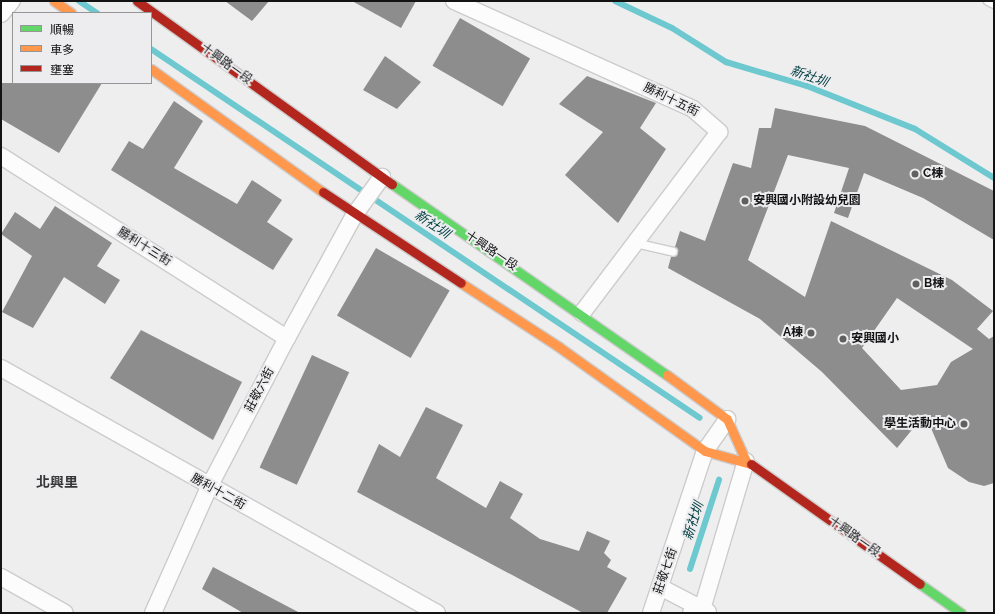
<!DOCTYPE html>
<meta charset="utf-8">
<style>
body{margin:0}
#map{position:relative;width:995px;height:614px;overflow:hidden;background:#eee;font-family:Raleway,"Noto Sans TC",sans-serif}
div>[style]{position:absolute}
.stream>*{height:6px;margin:-3px;padding:0 3px;transform-origin:3px;border-radius:3px;background:#6dc9cf}
.building>*{inset:0;background:#8d8d8d;transform-origin:0 0}
.roads{filter:drop-shadow(1px 0 #cccccd) drop-shadow(-1px 0 #cccccd) drop-shadow(0 1px #cccccd) drop-shadow(0 -1px #cccccd)}
.lane>*{height:8px;margin:-4px;padding:0 4px;transform-origin:4px;border-radius:4px;background:#fcfcfc}
.street>*{height:16px;margin:-8px;padding:0 8px;transform-origin:8px;border-radius:8px;background:#fcfcfc}
.fast>*{height:9px;margin:-4.5px;padding:0 4.5px;transform-origin:4.5px;border-radius:4.5px;background:#63d668}
.slow>*{height:9px;margin:-4.5px;padding:0 4.5px;transform-origin:4.5px;border-radius:4.5px;background:#ff974d}
.jam>*{height:9px;margin:-4.5px;padding:0 4.5px;transform-origin:4.5px;border-radius:4.5px;background:#b3261e}
.dots>*{width:11px;height:11px;translate:-50% -50%;box-sizing:border-box;border:2px solid #ededef;border-radius:50%}
span{translate:-50% -50%;white-space:nowrap;text-align:center;line-height:1.15;-webkit-text-stroke:4px #ededef;paint-order:stroke}
.street-label{font-size:12px;color:#131314}
.poi-label{font-size:12px;color:#131314;font-weight:700}
.left{translate:0 -50%;text-align:left}
.right{translate:-100% -50%;text-align:right}
.water-label{font-size:13px;color:#044144;font-style:italic}
.quarter-label{font-size:14px;color:#363638;font-weight:700}
.frame{position:absolute;inset:0;border:2px solid #131314;pointer-events:none}
.legend{position:absolute;left:12px;top:12px;width:140px;height:72px;box-sizing:border-box;background:#ededef;border:1px solid #969697;margin:0;padding:5px 7px;list-style:none;font-size:12px;color:#131314}
.legend li{display:flex;align-items:center;gap:8px;height:20px}
.legend b{width:20px;border:1px solid #969697}
</style>
<div id="map">
<div class="stream">
<div style="left:79px;top:1px;width:22px;rotate:34deg"></div>
<div style="left:615px;top:1px;width:63px;rotate:25.3deg"></div>
<div style="left:672px;top:28px;width:64px;rotate:32.2deg"></div>
<div style="left:726px;top:62px;width:84px;rotate:16.5deg"></div>
<div style="left:807px;top:86px;width:116px;rotate:21.7deg"></div>
<div style="left:915px;top:129px;width:93px;rotate:31.8deg"></div>
<div style="left:151px;top:49px;width:661px;rotate:33.91deg"></div>
<div style="left:690px;top:569px;width:94px;rotate:-72deg"></div>
</div>
<div class="building">
<div style="clip-path:polygon(225px 1px,269px 1px,252px 21px)"></div>
<div style="clip-path:polygon(352px 1px,416px 1px,401px 28px)"></div>
<div style="left:460px;top:18px;width:81px;height:55px;rotate:30deg"></div>
<div style="clip-path:polygon(385px 56px,421px 82px,397px 109px,363px 90px)"></div>
<div style="clip-path:polygon(587px 76px,656px 103px,640px 128px,666px 149px,618px 223px,565px 175px,603px 132px,559px 104px)"></div>
<div style="clip-path:polygon(1px 83px,102px 83px,59px 153px,1px 119px)"></div>
<div style="clip-path:polygon(174px 101px,203px 121px,174px 168px,237px 204px,252px 180px,282px 200px,267px 222px,293px 239px,273px 270px,111px 170px,129px 141px,143px 149px)"></div>
<div style="clip-path:polygon(evenodd,775px 108px,865px 126px,994px 191px,994px 240px,923px 198px,864px 173px,848px 218px,834px 213px,849px 168px,788px 155px,748px 260px,805px 297px,831px 221px,952px 280px,993px 311px,977px 329px,989px 339px,994px 336px,994px 483px,984px 486px,969px 482px,948px 468px,925px 414px,897px 448px,822px 372px,760px 319px,668px 268px,671px 257px,678px 254px,675px 247px,680px 231px,705px 241px,733px 163px,751px 168px,759px 128px,771px 128px,775px 108px,897px 298px,973px 349px,951px 362px,937px 385px,901px 390px,862px 348px,897px 298px)"></div>
<div style="clip-path:polygon(55px 206px,112px 243px,97px 266px,120px 280px,105px 304px,64px 277px,33px 328px,2px 312px,32px 256px,1px 234px,15px 212px,40px 229px)"></div>
<div style="left:376px;top:248px;width:85px;height:78px;rotate:30deg"></div>
<div style="clip-path:polygon(141px 330px,242px 382px,213px 440px,110px 378px)"></div>
<div style="left:312px;top:355px;width:41px;height:124px;rotate:25deg"></div>
<div style="clip-path:polygon(426px 407px,463px 425px,436px 478px,486px 508px,500px 481px,523px 494px,510px 518px,540px 539px,579px 551px,587px 531px,610px 541px,604px 553px,611px 560px,607px 567px,627px 578px,607px 613px,583px 613px,357px 492px,379px 444px,400px 457px)"></div>
<div style="clip-path:polygon(213px 567px,300px 613px,243px 613px,202px 589px)"></div>
</div>
<div class="roads">
<div class="lane">
<div style="left:988px;top:1px;width:7px;rotate:27deg"></div>
<div style="left:635px;top:243px;width:39px;rotate:13deg"></div>
</div>
<div class="street">
<div style="left:454px;top:1px;width:262px;rotate:24.3deg"></div>
<div style="left:693px;top:109px;width:35px;rotate:41deg"></div>
<div style="left:719px;top:132px;width:227px;rotate:127.1deg"></div>
<div style="left:1px;top:14px;width:17px;rotate:-50deg"></div>
<div style="left:1px;top:156px;width:339px;rotate:32.5deg"></div>
<div style="left:1px;top:368px;width:500px;rotate:29.33deg"></div>
<div style="left:1px;top:577px;width:73px;rotate:29.4deg"></div>
<div style="left:660px;top:587px;width:54px;rotate:27.5deg"></div>
<div style="left:153px;top:613px;width:138px;rotate:-66deg"></div>
<div style="left:209px;top:487px;width:168px;rotate:-62.4deg"></div>
<div style="left:287px;top:338px;width:141px;rotate:-61.3deg"></div>
<div style="left:355px;top:214px;width:46px;rotate:-53.9deg"></div>
<div style="left:651px;top:613px;width:171px;rotate:-71.6deg"></div>
<div style="left:705px;top:451px;width:39px;rotate:-55deg"></div>
<div style="left:691px;top:613px;width:14px;rotate:-30deg"></div>
<div style="left:703px;top:606px;width:151px;rotate:-73.5deg"></div>
</div>
<div class="fast">
<div style="left:392px;top:184px;width:335px;rotate:34.8deg"></div>
<div style="left:920px;top:584px;width:50px;rotate:35.3deg"></div>
</div>
<div class="slow">
<div style="left:54px;top:1px;width:21px;rotate:35deg"></div>
<div style="left:151px;top:69px;width:211px;rotate:35.6deg"></div>
<div style="left:461px;top:283px;width:117px;rotate:33.1deg"></div>
<div style="left:559px;top:347px;width:179px;rotate:35.5deg"></div>
<div style="left:705px;top:451px;width:48px;rotate:15.8deg"></div>
<div style="left:667px;top:375px;width:74px;rotate:36.3deg"></div>
<div style="left:727px;top:419px;width:46px;rotate:65.7deg"></div>
</div>
<div class="jam">
<div style="left:137px;top:1px;width:314px;rotate:35.7deg"></div>
<div style="left:323px;top:192px;width:165px;rotate:33.4deg"></div>
<div style="left:751px;top:464px;width:207px;rotate:35.4deg"></div>
</div>
</div>
<div class="dots">
<div style="left:915px;top:174px;background:#606060"></div>
<div style="left:745px;top:201px;background:#606060"></div>
<div style="left:916px;top:284px;background:#606060"></div>
<div style="left:811px;top:333px;background:#606060"></div>
<div style="left:843px;top:339px;background:#606060"></div>
<div style="left:964px;top:424px;background:#606060"></div>
</div>
<div class="street-label">
<span style="left:226px;top:64px;rotate:36deg">十興路一段</span>
<span style="left:671px;top:100px;rotate:26deg">勝利十五街</span>
<span style="left:144px;top:247px;rotate:32deg">勝利十三街</span>
<span style="left:491px;top:251px;rotate:34deg">十興路一段</span>
<span style="left:260px;top:390px;rotate:-62deg">莊敬六街</span>
<span style="left:218px;top:492px;rotate:29deg">勝利十二街</span>
<span style="left:854px;top:537px;rotate:35deg">十興路一段</span>
<span style="left:666px;top:571px;rotate:-71deg">莊敬七街</span>
</div>
<div class="poi-label">
<span class="left" style="left:923px;top:174px">C棟</span>
<span class="left" style="left:753px;top:201px">安興國小附設幼兒園</span>
<span class="left" style="left:924px;top:284px">B棟</span>
<span class="right" style="left:803px;top:333px">A棟</span>
<span class="left" style="left:851px;top:339px">安興國小</span>
<span class="right" style="left:956px;top:424px">學生活動中心</span>
</div>
<div class="water-label">
<span style="left:809px;top:77px;rotate:19deg">新社圳</span>
<span style="left:432px;top:225px;rotate:34deg">新社圳</span>
<span style="left:694px;top:521px;rotate:-72deg">新社圳</span>
</div>
<div class="quarter-label">
<span style="left:57px;top:482px">北興里</span>
</div>
<div class="frame"></div>
<ul class="legend">
<li><b style="height:5px;background:#63d668"></b>順暢</li>
<li><b style="height:5px;background:#ff974d"></b>車多</li>
<li><b style="height:5px;background:#b3261e"></b>壅塞</li>
</ul>
</div>
